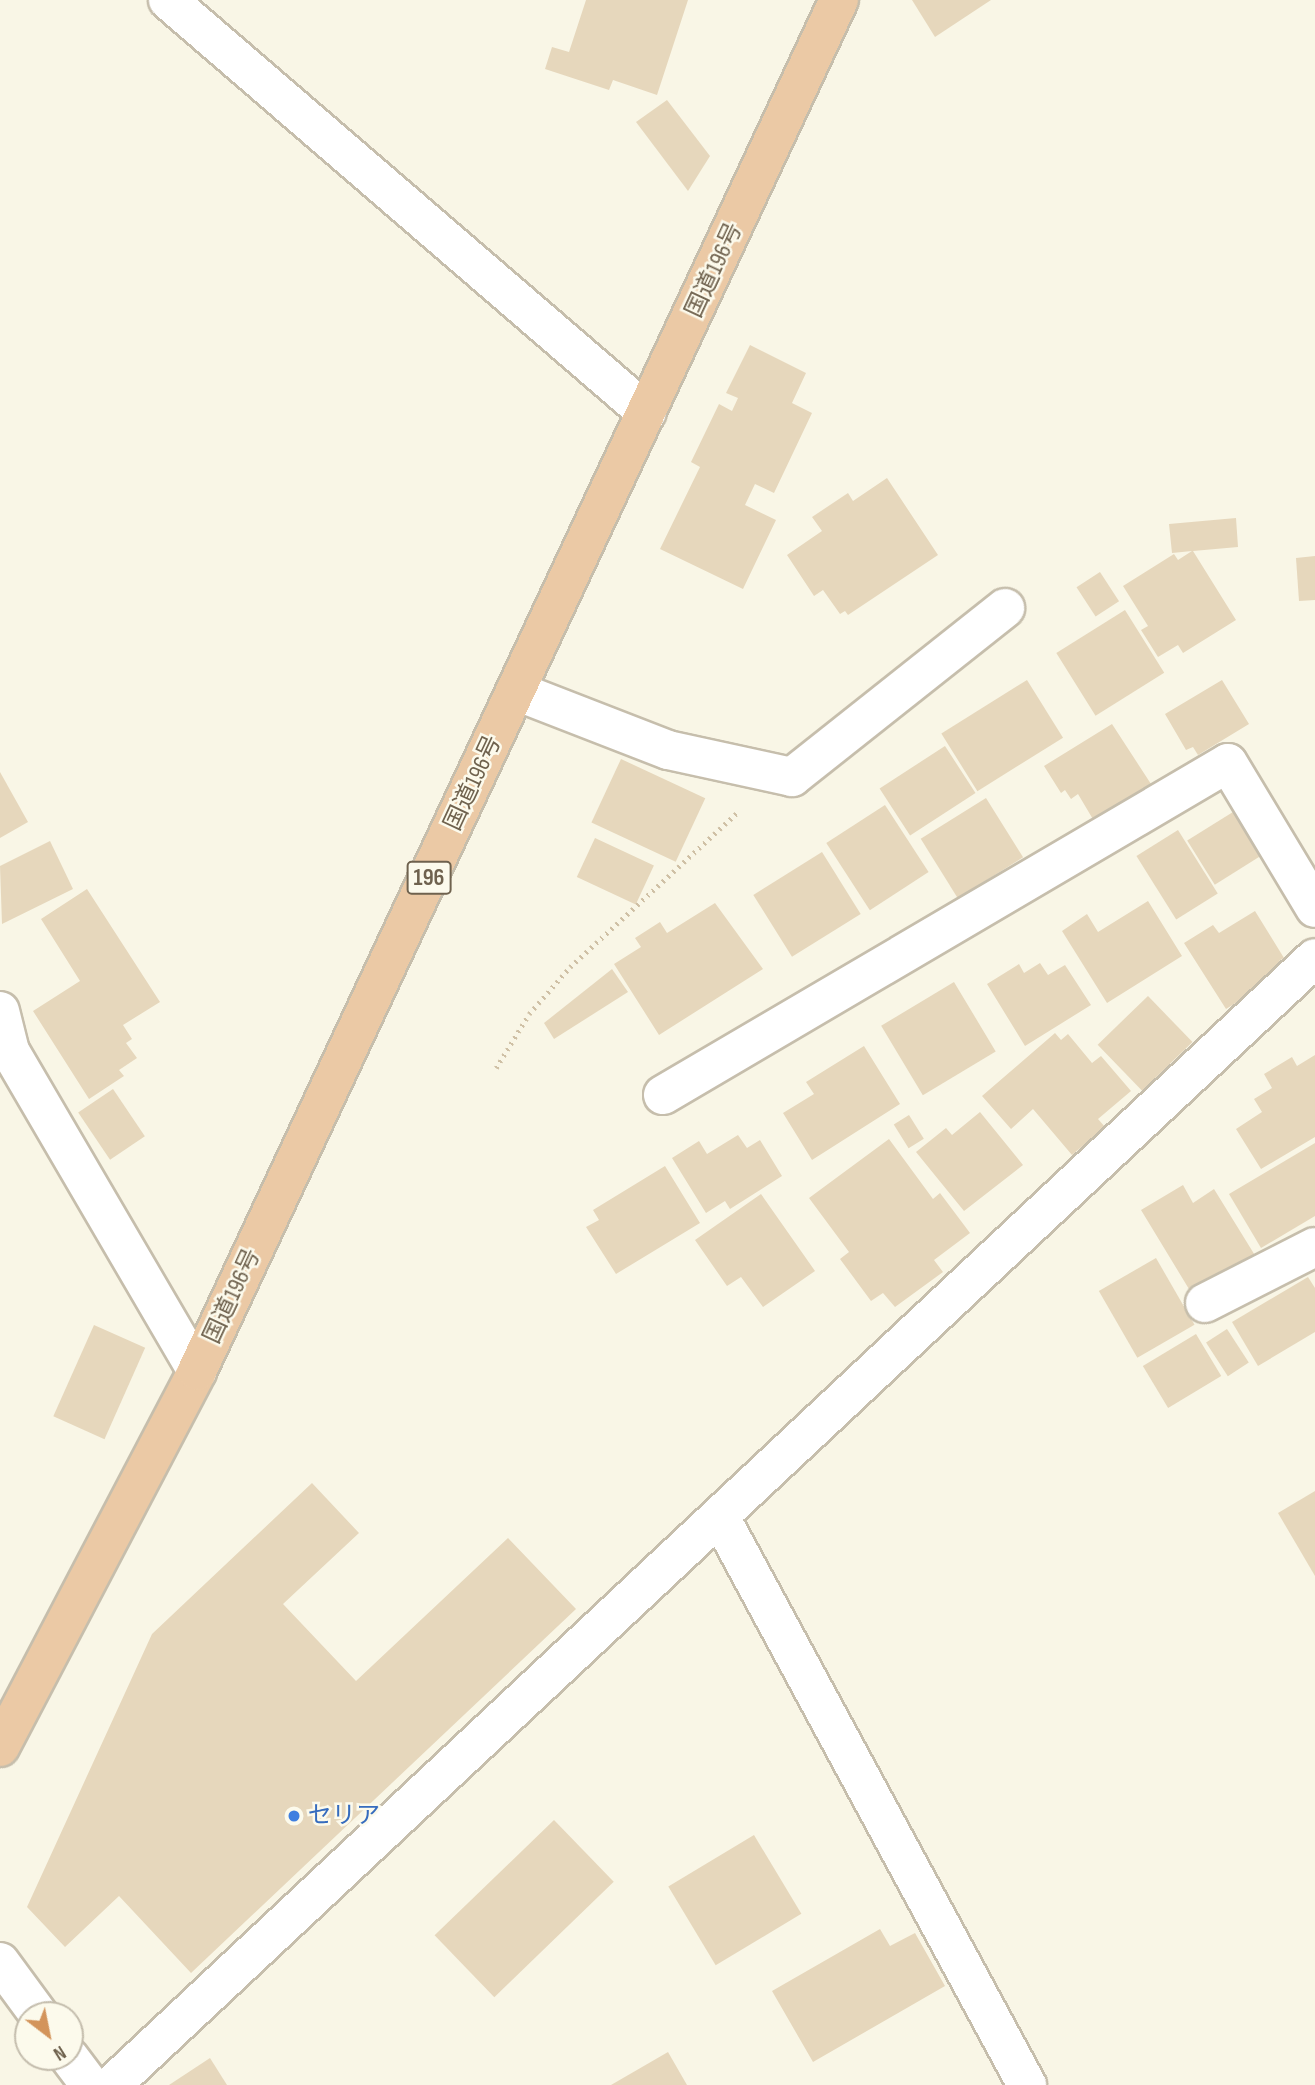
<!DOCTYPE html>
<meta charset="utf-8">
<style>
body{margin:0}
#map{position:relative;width:1315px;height:2085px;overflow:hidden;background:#f9f6e6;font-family:"Sofia Sans Condensed","Noto Sans JP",sans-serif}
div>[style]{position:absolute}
.building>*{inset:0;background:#e6d7bc;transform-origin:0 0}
.path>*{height:4.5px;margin-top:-2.25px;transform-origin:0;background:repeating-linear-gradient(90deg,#cfc0a5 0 2px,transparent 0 7px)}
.roads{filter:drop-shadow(2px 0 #c6beac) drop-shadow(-2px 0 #c6beac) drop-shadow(0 2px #c6beac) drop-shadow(0 -2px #c6beac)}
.minor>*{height:38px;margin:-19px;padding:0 19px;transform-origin:19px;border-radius:19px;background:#fff}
.highway>*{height:38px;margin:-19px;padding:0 19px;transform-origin:19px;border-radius:19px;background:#ebc9a5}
.dots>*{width:19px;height:19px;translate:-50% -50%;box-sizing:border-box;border:4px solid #fcfaec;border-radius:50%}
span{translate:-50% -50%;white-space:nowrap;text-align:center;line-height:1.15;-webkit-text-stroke:5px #fcfaec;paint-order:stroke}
.shield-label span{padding:2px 5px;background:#fcfaec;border:2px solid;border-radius:5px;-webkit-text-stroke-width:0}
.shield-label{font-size:23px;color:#6f624e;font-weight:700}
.street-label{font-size:24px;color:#6f624e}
.shop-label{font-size:24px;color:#366cbe}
.left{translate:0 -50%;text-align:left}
.north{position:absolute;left:14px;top:2001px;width:70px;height:70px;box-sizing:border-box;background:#fcfaec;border:2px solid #c4bdad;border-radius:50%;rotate:148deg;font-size:19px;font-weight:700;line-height:28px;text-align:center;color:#6f624e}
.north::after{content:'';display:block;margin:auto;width:24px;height:32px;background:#d3945b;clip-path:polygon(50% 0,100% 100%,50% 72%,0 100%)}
</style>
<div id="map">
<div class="building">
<div style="clip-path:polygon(586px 0,688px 0,657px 95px,613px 80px,609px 90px,545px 69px,552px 47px,569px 52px)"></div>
<div style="clip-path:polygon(912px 0,991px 0,935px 37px)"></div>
<div style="clip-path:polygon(667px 100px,710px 156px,688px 191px,636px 122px)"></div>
<div style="clip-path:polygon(750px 345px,806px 373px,792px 403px,812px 413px,774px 493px,755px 484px,745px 505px,776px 520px,743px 589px,660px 549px,700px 467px,691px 462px,719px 404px,732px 411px,738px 398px,726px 393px)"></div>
<div style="clip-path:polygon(887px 478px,938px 555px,848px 615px,845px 611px,840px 614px,823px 590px,814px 596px,787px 555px,822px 531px,812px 517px,848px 493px,853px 501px)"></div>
<div style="clip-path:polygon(1236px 518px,1238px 547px,1193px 551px,1236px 620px,1183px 653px,1178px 645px,1158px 657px,1141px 630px,1148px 626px,1123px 586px,1174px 554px,1178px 560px,1192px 551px,1172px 553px,1169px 524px)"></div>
<div style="clip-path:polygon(1315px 556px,1315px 600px,1299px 601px,1296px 558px)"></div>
<div style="left:1100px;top:572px;width:35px;height:28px;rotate:57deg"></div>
<div style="left:1125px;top:610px;width:74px;height:81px;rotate:58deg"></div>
<div style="left:1027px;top:680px;width:68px;height:101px;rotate:58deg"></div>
<div style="clip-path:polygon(1222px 680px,1249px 724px,1198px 755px,1193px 747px,1186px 750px,1165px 714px)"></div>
<div style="clip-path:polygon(1112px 724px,1151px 784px,1094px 821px,1078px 794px,1071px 799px,1065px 790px,1061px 793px,1044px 766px)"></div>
<div style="left:945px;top:746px;width:56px;height:78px;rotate:57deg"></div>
<div style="left:621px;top:759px;width:93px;height:70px;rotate:25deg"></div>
<div style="clip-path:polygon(0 772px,28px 822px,0 838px)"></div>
<div style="left:986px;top:798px;width:70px;height:77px;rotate:58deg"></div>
<div style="left:885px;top:805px;width:80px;height:70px;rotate:57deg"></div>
<div style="left:1233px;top:812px;width:52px;height:54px;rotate:58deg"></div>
<div style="left:1178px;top:830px;width:75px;height:49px;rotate:58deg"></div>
<div style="left:595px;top:838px;width:65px;height:43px;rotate:25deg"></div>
<div style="clip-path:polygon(50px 841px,73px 889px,2px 924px,0 866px)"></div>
<div style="left:822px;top:852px;width:73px;height:81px;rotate:58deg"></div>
<div style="clip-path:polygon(87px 889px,160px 1002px,123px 1025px,132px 1039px,126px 1043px,137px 1058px,119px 1070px,124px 1076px,89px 1099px,33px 1011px,80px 981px,41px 919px)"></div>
<div style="clip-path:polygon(1148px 901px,1182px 956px,1107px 1003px,1062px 931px,1087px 914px,1098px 932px)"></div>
<div style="clip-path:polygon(715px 903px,763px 969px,659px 1035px,614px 964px,641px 947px,635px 938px,660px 922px,667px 933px)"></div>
<div style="clip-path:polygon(1255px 911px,1284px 958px,1279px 961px,1282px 966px,1267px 976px,1270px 982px,1226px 1009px,1184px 943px,1213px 925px,1219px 933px)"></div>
<div style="clip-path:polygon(1040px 963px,1048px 975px,1065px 965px,1091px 1005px,1025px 1046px,987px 984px,1019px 964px,1024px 973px)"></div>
<div style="clip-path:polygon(612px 969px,628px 992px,554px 1039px,544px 1023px)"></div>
<div style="left:954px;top:982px;width:81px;height:85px;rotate:59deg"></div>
<div style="left:1148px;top:996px;width:64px;height:70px;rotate:46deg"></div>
<div style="clip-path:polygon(1055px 1033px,1061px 1040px,1068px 1034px,1092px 1063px,1101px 1056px,1131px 1091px,1098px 1119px,1105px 1127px,1072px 1155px,1033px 1109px,1011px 1129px,982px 1096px)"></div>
<div style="clip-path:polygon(864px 1046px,900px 1104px,812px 1160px,783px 1113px,814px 1094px,806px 1082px)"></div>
<div style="clip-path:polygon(1315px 1055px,1315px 1137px,1261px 1169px,1236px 1129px,1262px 1112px,1254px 1099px,1272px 1088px,1264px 1074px,1292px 1057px,1297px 1066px)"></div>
<div style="left:113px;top:1089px;width:57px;height:42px;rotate:56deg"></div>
<div style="clip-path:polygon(980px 1112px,1023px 1165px,964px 1211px,916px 1152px,946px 1128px,952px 1135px)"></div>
<div style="left:909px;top:1115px;width:28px;height:18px;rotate:58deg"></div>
<div style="clip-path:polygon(738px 1135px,747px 1148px,760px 1140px,782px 1176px,730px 1209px,725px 1201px,706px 1213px,672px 1158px,699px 1141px,707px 1154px)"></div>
<div style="clip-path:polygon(889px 1139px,933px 1199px,940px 1193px,970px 1233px,934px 1260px,943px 1272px,895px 1307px,883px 1293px,871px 1301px,840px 1259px,849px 1252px,809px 1198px)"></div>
<div style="clip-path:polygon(1315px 1143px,1315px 1216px,1261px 1248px,1229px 1194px)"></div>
<div style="clip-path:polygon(665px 1166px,700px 1223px,616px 1274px,586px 1227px,599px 1220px,593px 1210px)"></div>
<div style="clip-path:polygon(1183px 1185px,1193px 1203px,1214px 1189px,1256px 1257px,1192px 1294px,1141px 1210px)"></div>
<div style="clip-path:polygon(761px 1194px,815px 1271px,763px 1307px,741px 1277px,727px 1286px,695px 1240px)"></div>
<div style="left:1156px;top:1258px;width:77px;height:66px;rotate:60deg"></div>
<div style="clip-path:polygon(1308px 1277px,1315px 1288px,1315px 1332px,1258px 1366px,1232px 1322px)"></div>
<div style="left:94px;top:1325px;width:56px;height:100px;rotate:24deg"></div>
<div style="left:1227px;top:1329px;width:40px;height:25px;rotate:57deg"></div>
<div style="left:1196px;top:1334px;width:49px;height:62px;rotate:59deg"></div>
<div style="clip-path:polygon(312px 1483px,359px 1533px,283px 1604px,356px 1681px,508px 1538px,576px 1609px,191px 1973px,119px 1896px,65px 1947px,27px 1907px,152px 1634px)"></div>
<div style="clip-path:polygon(1315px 1491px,1315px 1576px,1278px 1513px)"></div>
<div style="left:554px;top:1820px;width:86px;height:166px;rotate:46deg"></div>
<div style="left:754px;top:1835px;width:92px;height:100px;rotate:59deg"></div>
<div style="clip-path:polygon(880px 1929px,890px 1946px,915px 1933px,945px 1986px,813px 2062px,772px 1991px)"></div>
<div style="clip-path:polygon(668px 2052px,687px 2085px,611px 2085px)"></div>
<div style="clip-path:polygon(210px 2058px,227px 2085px,169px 2085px)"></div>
</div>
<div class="path">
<div style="left:496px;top:1068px;width:63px;rotate:-58.6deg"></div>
<div style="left:529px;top:1014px;width:62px;rotate:-48.9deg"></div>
<div style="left:570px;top:967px;width:230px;rotate:-42.7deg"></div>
</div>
<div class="roads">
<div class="minor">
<div style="left:168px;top:0;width:632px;rotate:40.77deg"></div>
<div style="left:516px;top:691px;width:163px;rotate:21.2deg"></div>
<div style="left:668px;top:750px;width:127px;rotate:12.3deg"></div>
<div style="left:792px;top:777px;width:272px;rotate:-38.4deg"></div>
<div style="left:0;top:1011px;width:41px;rotate:76deg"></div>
<div style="left:10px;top:1051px;width:371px;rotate:59.7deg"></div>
<div style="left:663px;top:1095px;width:655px;rotate:-30.44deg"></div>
<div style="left:1228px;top:763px;width:169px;rotate:59deg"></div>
<div style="left:1205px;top:1303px;width:123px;rotate:-27deg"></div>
<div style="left:720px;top:1517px;width:646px;rotate:61.61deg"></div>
<div style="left:0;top:1962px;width:66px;rotate:53.7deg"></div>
<div style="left:69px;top:2057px;width:35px;rotate:53deg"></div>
<div style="left:112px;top:2085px;width:1648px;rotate:-43.13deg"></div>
</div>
<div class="highway">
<div style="left:0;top:1747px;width:424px;rotate:-62.3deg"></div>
<div style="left:197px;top:1371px;width:1514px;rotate:-64.91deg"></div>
</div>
</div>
<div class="dots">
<div style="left:294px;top:1816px;background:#3f7fe0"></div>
</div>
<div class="shield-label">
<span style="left:429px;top:878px">196</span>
</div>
<div class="street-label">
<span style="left:714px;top:270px;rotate:-65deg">国道196号</span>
<span style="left:473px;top:783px;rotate:-65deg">国道196号</span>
<span style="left:232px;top:1296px;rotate:-65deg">国道196号</span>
</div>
<div class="shop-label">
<span class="left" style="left:308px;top:1816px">セリア</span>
</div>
<div class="north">N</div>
</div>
